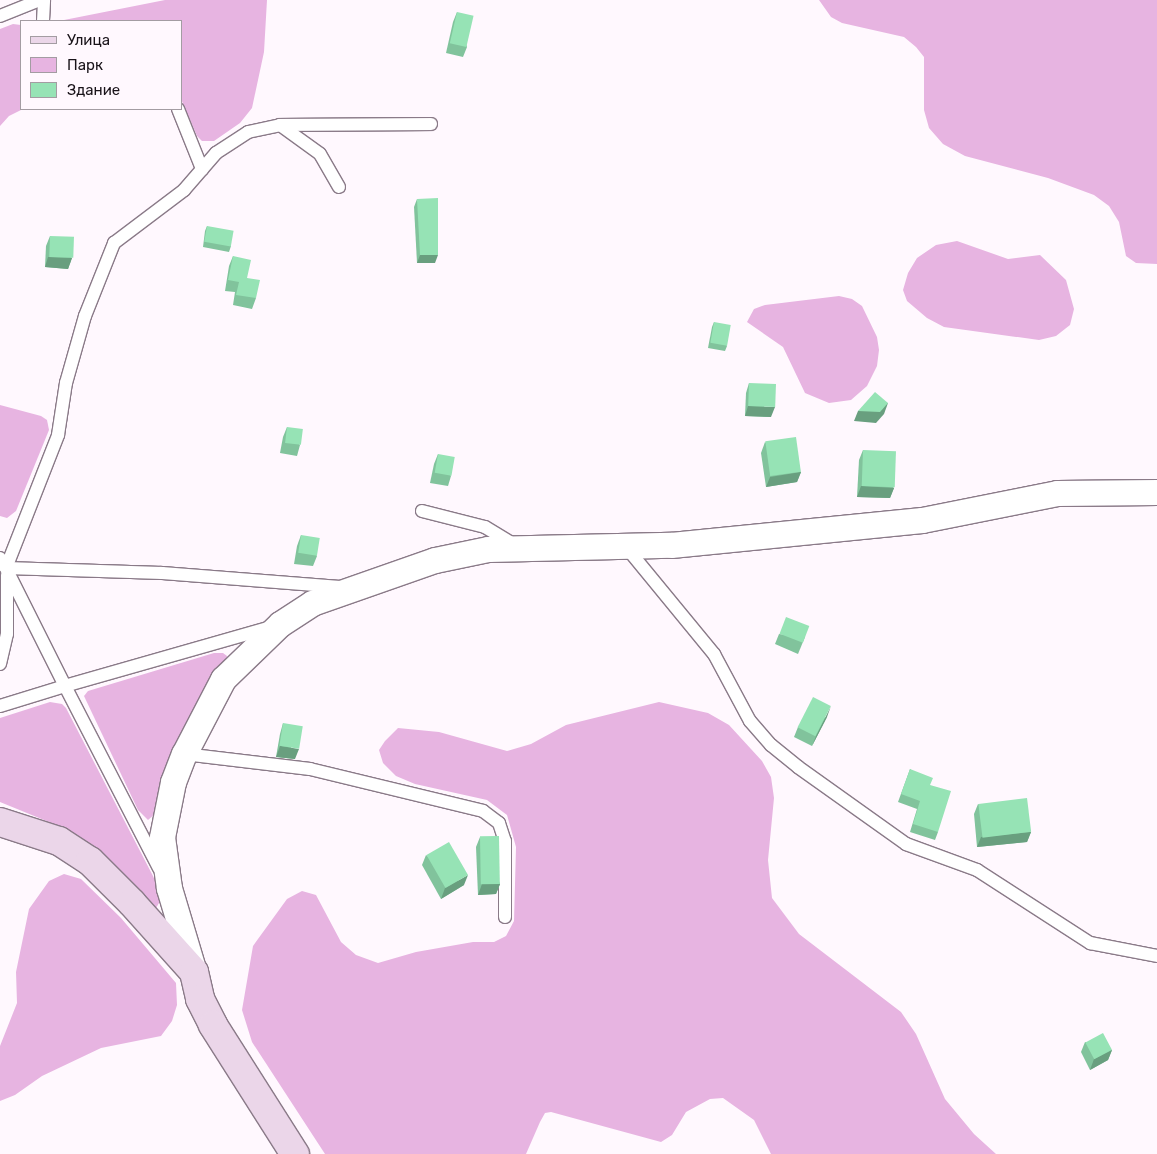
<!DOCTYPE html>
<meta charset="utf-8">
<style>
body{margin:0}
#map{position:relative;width:1157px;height:1154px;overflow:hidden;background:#fff8fe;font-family:Rubik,sans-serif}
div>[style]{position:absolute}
.green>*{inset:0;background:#e7b4e1}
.roads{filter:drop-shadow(1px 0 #8a7a88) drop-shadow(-1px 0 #8a7a88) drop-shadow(0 1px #8a7a88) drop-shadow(0 -1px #8a7a88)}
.service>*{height:12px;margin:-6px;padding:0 6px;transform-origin:6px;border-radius:6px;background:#fff}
.minor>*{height:25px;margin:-12.5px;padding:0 12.5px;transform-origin:12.5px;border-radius:12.5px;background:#fff}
.secondary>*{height:28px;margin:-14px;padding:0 14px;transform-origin:14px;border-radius:14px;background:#ebd6e9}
.wall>*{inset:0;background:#81c39c}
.shaded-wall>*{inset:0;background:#699f7f}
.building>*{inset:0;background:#96e3b5;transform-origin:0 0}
span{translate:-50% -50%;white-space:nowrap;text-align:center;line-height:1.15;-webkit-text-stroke:4px #fff8fe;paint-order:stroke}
.legend{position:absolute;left:20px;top:20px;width:162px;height:90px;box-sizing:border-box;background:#fff8fe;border:1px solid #a39ca2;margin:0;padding:6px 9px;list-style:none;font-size:15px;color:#191319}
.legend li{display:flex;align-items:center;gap:10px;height:25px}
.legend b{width:25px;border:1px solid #a39ca2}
</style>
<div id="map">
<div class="green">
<div style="clip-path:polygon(165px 0,267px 0,264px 52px,252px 108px,240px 123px,214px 141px,202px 141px,197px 136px,181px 99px,181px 21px,59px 21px)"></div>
<div style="clip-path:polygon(819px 0,1157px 0,1157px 264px,1136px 263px,1126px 256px,1119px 222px,1109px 206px,1094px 195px,1048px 178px,965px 156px,943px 144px,929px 128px,924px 110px,924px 57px,916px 47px,904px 37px,842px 23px,831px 17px)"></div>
<div style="clip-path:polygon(13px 24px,21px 25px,23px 109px,9px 116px,0 126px,0 29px)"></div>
<div style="clip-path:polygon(957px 241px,1008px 259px,1040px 255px,1066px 280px,1074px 309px,1070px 325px,1056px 336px,1039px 340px,944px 327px,927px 318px,907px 301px,903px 290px,908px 273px,917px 258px,936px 245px)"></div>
<div style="clip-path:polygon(839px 296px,852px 299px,862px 306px,877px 337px,879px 350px,877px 366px,867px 386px,851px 400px,829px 403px,805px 393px,783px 347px,747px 322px,754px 309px,765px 305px)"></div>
<div style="clip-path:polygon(0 405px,41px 416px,47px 420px,49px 430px,16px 511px,7px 518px,0 516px)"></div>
<div style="clip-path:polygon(214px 653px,223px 653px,227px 656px,226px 663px,155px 814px,148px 820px,138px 810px,84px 696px,88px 691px)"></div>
<div style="clip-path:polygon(50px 702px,62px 704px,66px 708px,153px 876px,162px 898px,156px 908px,148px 904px,99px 851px,66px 829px,0 802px,0 718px)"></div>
<div style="clip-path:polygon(659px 702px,708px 713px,729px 725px,762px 761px,771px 777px,774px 798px,768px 860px,772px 898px,799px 934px,901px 1012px,916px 1034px,945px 1099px,974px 1134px,996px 1154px,771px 1154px,754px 1120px,723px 1098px,710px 1099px,686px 1112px,672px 1135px,661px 1142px,551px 1112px,545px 1113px,540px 1122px,526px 1154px,325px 1154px,252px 1042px,242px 1010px,253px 946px,287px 899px,302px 891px,316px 895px,341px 942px,356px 955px,378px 963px,416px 952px,473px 942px,494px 942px,506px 936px,514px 921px,516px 847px,507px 815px,487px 800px,415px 784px,396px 776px,383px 763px,379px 750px,385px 741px,398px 728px,439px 732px,507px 751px,531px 744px,566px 725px)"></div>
<div style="clip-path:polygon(64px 874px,81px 879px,121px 918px,176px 983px,177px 1005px,172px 1021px,161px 1036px,101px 1048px,42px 1076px,15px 1095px,0 1101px,0 1046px,17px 1003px,16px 972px,29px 909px,49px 881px)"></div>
</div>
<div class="roads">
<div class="service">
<div style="left:0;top:16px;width:43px;rotate:-21.8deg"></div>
<div style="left:43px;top:21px;width:21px;rotate:-87deg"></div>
<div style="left:178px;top:109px;width:65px;rotate:68.2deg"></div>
<div style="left:280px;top:125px;width:49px;rotate:35.9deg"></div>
<div style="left:320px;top:154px;width:38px;rotate:60deg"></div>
<div style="left:422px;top:511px;width:65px;rotate:14.3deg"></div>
<div style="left:485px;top:527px;width:37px;rotate:31deg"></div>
<div style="left:626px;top:547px;width:139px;rotate:50.6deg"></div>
<div style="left:714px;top:654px;width:76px;rotate:61.8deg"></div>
<div style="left:750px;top:721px;width:32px;rotate:49deg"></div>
<div style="left:771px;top:745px;width:35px;rotate:39deg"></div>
<div style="left:798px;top:767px;width:133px;rotate:35.5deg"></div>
<div style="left:906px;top:844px;width:76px;rotate:20.1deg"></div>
<div style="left:977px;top:870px;width:135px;rotate:32.9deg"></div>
<div style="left:1090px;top:943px;width:68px;rotate:11deg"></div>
<div style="left:0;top:558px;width:12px;rotate:59deg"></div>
<div style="left:6px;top:568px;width:143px;rotate:-68.6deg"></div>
<div style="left:58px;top:435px;width:53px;rotate:-81.3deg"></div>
<div style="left:66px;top:383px;width:70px;rotate:-74.2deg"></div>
<div style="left:85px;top:316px;width:79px;rotate:-68.3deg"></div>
<div style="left:114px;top:243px;width:88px;rotate:-37.1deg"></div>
<div style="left:184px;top:190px;width:49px;rotate:-49.1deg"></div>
<div style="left:216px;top:153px;width:38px;rotate:-33deg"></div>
<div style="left:248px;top:132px;width:33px;rotate:-12deg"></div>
<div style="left:280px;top:125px;width:151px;rotate:-0.4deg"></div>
<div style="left:268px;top:628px;width:211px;rotate:164.1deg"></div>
<div style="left:65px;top:686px;width:132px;rotate:-116.6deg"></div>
<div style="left:6px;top:568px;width:156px;rotate:1.8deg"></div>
<div style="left:162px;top:573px;width:179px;rotate:4.5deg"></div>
<div style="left:0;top:664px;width:31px;rotate:-77deg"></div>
<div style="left:7px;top:634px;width:59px;rotate:-90deg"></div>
<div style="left:0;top:706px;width:68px;rotate:-17.1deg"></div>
<div style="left:65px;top:686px;width:205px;rotate:62.7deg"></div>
<div style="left:184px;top:754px;width:127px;rotate:6.8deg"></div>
<div style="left:310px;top:769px;width:178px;rotate:13.6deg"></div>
<div style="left:483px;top:811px;width:20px;rotate:37deg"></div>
<div style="left:499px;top:823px;width:19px;rotate:72deg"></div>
<div style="left:505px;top:841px;width:76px;rotate:90deg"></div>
</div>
<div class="minor">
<div style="left:194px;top:972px;width:88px;rotate:-106.6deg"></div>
<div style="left:169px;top:888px;width:51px;rotate:-97.8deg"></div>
<div style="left:162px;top:837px;width:56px;rotate:-78.7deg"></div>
<div style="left:173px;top:782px;width:30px;rotate:-69deg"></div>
<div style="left:184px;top:754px;width:85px;rotate:-62.5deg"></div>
<div style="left:223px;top:679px;width:79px;rotate:-44deg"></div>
<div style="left:280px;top:624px;width:38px;rotate:-33deg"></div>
<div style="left:312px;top:603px;width:130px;rotate:-19.3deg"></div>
<div style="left:435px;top:560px;width:54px;rotate:-11.7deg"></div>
<div style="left:488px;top:549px;width:183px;rotate:-1.3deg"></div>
<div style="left:671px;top:545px;width:252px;rotate:-5.7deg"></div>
<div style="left:922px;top:520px;width:138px;rotate:-11.3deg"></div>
<div style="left:1057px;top:493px;width:100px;rotate:-0.6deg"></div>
</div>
<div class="secondary">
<div style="left:0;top:822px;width:62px;rotate:17.9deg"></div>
<div style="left:59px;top:841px;width:37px;rotate:33deg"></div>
<div style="left:90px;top:861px;width:59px;rotate:45deg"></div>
<div style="left:132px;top:903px;width:93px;rotate:48.1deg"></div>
<div style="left:194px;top:972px;width:28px;rotate:77deg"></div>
<div style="left:200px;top:999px;width:29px;rotate:63deg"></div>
<div style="left:213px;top:1025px;width:153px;rotate:57.6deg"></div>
</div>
</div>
<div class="wall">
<div style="clip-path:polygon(457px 12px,467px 47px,463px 57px,446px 53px,453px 22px)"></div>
<div style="clip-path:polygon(417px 199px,435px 263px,417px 263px,414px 207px)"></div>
<div style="clip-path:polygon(207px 226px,231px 246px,229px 252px,203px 247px,205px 231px)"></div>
<div style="clip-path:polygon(50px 236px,72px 258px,68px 269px,45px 267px,46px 246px)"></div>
<div style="clip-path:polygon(233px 256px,247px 278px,256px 298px,252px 309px,233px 305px,235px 292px,225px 291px,229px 266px)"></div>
<div style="clip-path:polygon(714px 322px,727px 346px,725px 351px,708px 348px,712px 327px)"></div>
<div style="clip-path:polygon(749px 383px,771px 417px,745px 416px,746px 393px)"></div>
<div style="clip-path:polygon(287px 427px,300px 445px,297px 456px,280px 453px,283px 437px)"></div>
<div style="clip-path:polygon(765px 442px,801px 472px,797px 482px,766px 487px,761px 453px)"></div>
<div style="clip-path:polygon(863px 450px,894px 488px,890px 498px,857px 497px,859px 460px)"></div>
<div style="clip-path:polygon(438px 454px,451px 476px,448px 486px,430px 483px,434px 464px)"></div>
<div style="clip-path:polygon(301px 535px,317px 556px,313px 566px,294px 564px,297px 546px)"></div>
<div style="clip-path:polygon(779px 634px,805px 637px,798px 654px,775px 644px)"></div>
<div style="clip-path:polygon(827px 717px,812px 746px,794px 737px,798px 727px)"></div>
<div style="clip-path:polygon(283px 723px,295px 759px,276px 757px,280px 734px)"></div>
<div style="clip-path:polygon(910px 769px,930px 785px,938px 832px,935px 840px,910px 832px,917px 809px,898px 802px)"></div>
<div style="clip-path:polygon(978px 804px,1031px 832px,1027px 842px,977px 847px,974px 814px)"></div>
<div style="clip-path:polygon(480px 837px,500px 884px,496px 894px,478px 895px,476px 847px)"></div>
<div style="clip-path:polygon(426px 855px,464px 885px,441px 899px,422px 865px)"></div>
<div style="clip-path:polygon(1085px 1042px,1112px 1050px,1108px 1060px,1090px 1070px,1081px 1052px)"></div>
</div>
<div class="shaded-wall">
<div style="clip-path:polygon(420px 255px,438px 255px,435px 263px,417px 263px)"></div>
<div style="clip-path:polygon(48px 257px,72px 258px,68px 269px,45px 267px)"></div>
<div style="clip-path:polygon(888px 403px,884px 414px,876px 423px,854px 421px,858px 411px)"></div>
<div style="clip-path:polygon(748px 406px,775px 407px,771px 417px,745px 416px)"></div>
<div style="clip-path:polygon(801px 472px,797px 482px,766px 487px,770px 477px)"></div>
<div style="clip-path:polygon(861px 486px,894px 488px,890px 498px,857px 497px)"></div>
<div style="clip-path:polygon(831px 706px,827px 717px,812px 746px,816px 736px)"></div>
<div style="clip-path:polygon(280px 746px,299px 749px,295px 759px,276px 757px)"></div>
<div style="clip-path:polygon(1031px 832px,1027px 842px,977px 847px,981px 837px)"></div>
<div style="clip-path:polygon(468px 875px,464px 885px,441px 899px,445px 888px)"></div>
<div style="clip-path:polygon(482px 884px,500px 884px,496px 894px,478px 895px)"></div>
<div style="clip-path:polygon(1112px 1050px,1108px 1060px,1090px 1070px,1094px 1059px)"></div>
</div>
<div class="building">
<div style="left:457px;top:12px;width:17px;height:32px;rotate:13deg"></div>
<div style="clip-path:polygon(438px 198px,438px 255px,420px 255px,417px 199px)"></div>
<div style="left:207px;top:226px;width:27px;height:16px;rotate:10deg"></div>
<div style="left:50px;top:236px;width:24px;height:21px;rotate:2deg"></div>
<div style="clip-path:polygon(233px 256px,251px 260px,247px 278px,260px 280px,256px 298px,236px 295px,239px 282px,228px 280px)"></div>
<div style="left:714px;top:322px;width:17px;height:21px;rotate:10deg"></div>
<div style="left:749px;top:383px;width:27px;height:23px;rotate:2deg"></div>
<div style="clip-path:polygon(875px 392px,888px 403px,880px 412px,858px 411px)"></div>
<div style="left:287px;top:427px;width:16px;height:16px;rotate:7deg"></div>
<div style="left:796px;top:437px;width:35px;height:31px;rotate:82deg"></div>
<div style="left:863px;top:450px;width:33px;height:36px;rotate:2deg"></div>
<div style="left:438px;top:454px;width:17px;height:19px;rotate:10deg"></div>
<div style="left:301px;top:535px;width:19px;height:18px;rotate:9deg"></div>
<div style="left:786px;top:617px;width:25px;height:18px;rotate:21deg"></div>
<div style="left:813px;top:697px;width:20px;height:34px;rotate:27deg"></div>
<div style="left:283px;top:723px;width:20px;height:23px;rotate:9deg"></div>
<div style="clip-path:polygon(910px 769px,933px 778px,930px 785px,951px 791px,938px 832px,913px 824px,920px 801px,901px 794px)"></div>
<div style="left:1027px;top:798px;width:34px;height:49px;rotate:83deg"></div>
<div style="left:499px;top:836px;width:48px;height:19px;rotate:89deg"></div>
<div style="left:449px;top:842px;width:38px;height:26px;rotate:60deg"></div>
<div style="left:1103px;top:1033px;width:19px;height:20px;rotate:62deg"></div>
</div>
<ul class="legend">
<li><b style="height:6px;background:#ebd6e9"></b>Улица</li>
<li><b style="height:14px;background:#e7b4e1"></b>Парк</li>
<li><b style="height:14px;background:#96e3b5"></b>Здание</li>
</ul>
</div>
